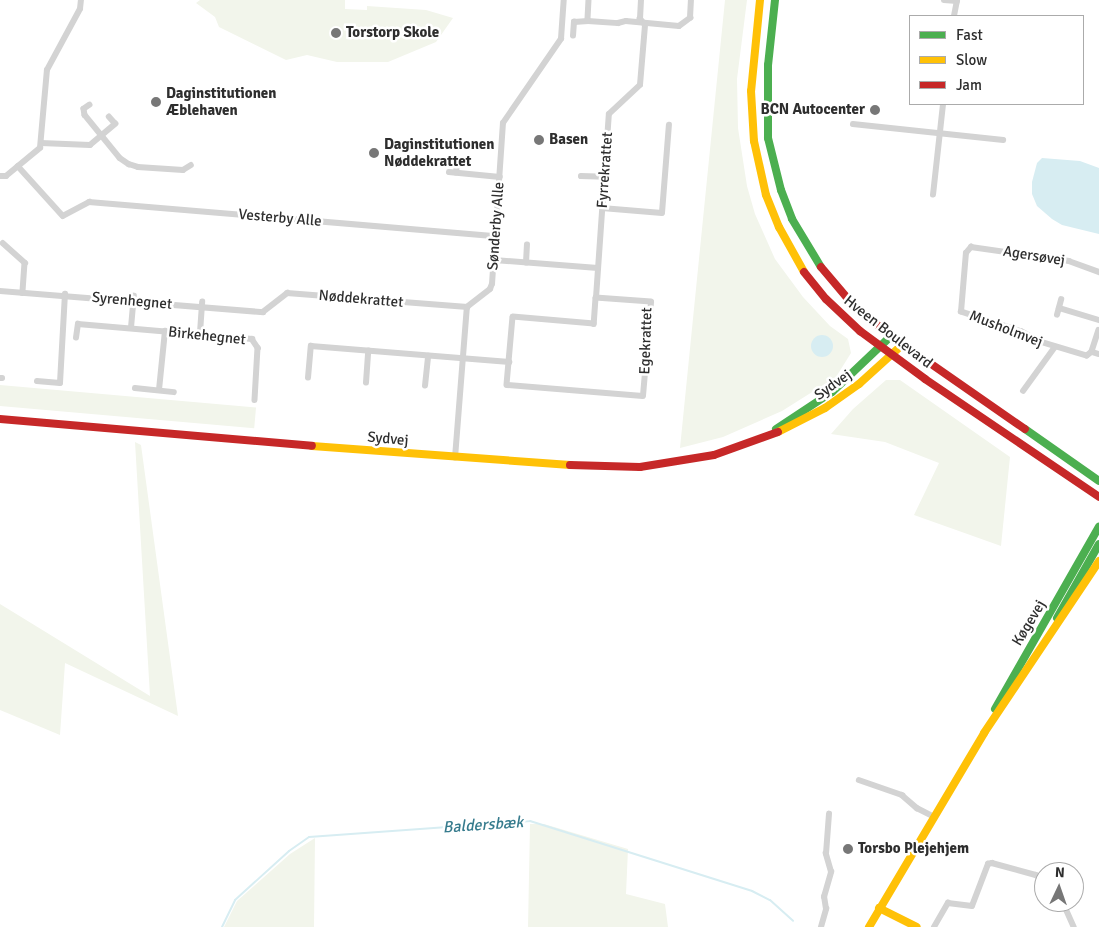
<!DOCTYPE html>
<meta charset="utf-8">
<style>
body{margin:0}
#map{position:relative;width:1099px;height:927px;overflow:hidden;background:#fff;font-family:Signika,sans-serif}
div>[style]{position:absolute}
.green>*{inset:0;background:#f2f5eb;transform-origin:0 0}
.water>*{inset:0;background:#d7edf2}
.round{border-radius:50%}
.stream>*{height:2px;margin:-1px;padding:0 1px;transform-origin:1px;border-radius:1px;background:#d7edf2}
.street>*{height:5.5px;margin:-2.75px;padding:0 2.75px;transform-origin:2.75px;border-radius:2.75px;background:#d3d3d3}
.fast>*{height:8px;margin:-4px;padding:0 4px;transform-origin:4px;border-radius:4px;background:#4caf50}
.slow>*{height:8px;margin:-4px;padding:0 4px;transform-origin:4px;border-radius:4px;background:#ffc107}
.jam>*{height:8px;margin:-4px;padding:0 4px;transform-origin:4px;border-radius:4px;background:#c62828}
.dots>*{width:14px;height:14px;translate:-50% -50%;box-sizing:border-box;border:2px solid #fff;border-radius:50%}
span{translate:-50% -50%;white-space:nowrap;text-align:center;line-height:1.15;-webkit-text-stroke:5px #fff;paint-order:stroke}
.poi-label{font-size:15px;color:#2e2e2e;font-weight:700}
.left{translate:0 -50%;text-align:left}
.right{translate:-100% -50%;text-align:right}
.street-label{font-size:15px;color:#2e2e2e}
.water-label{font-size:16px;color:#367b8d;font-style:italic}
.legend{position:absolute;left:909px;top:15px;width:175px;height:90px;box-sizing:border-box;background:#fff;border:1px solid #ababab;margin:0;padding:6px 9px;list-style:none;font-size:15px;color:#2e2e2e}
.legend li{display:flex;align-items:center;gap:10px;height:25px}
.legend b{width:25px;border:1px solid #ababab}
.north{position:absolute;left:1034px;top:862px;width:50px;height:50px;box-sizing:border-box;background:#fff;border:1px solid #ababab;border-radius:50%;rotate:3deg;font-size:14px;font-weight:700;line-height:20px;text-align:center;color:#2e2e2e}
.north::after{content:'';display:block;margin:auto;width:18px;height:22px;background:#777;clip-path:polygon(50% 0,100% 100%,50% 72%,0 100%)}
</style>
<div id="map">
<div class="green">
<div style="clip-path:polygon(200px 0,345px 0,345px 9px,367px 10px,367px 6px,426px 10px,453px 18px,436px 42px,388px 62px,337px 62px,307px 55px,286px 60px,219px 27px,215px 17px,196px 3px)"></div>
<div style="clip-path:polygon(725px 0,747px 0,737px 79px,738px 128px,747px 186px,755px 214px,775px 259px,803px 297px,830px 326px,848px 339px,851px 353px,836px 377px,782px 411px,723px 437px,680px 448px)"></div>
<div style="clip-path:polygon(886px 380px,900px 380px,1010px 457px,1001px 546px,914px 515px,939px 463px,885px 442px,831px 434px,853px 409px)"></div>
<div style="left:0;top:385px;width:257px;height:21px;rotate:5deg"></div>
<div style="clip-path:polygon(135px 442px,141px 445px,178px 716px,65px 663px,60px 735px,0 710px,0 604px,150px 696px)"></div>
<div style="clip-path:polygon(530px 824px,544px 824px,628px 849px,626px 894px,665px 904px,668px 927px,528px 927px)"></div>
<div style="clip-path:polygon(315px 838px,314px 927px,224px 927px,237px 901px,290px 854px)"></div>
</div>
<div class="water">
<div style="clip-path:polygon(1042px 158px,1080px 161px,1099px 168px,1099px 234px,1062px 225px,1052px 219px,1037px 206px,1032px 194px,1032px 182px,1037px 163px)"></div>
<div class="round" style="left:811px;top:335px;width:22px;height:22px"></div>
</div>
<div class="stream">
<div style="left:222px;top:927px;width:30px;rotate:-64deg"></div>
<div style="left:235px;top:900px;width:73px;rotate:-42.2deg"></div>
<div style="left:289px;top:851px;width:24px;rotate:-35deg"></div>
<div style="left:309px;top:837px;width:222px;rotate:-4.1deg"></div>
<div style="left:530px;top:821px;width:233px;rotate:17.5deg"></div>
<div style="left:752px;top:891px;width:20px;rotate:27deg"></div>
<div style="left:770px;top:900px;width:31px;rotate:42deg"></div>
</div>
<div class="street">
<div style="left:589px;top:0;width:21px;rotate:93deg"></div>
<div style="left:588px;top:21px;width:30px;rotate:4deg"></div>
<div style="left:618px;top:23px;width:8px;rotate:-14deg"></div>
<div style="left:626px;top:21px;width:53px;rotate:5.4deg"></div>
<div style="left:679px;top:26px;width:14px;rotate:-36deg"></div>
<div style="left:690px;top:18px;width:18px;rotate:-87deg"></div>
<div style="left:944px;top:0;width:13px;rotate:4deg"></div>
<div style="left:954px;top:16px;width:16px;rotate:-79deg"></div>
<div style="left:573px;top:36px;width:14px;rotate:-86deg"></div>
<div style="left:574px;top:22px;width:14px;rotate:-4deg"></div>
<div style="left:90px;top:105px;width:7px;rotate:146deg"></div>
<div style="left:84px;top:109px;width:6px;rotate:81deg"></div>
<div style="left:85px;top:115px;width:55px;rotate:50.9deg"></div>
<div style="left:120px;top:158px;width:11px;rotate:34deg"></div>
<div style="left:129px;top:164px;width:9px;rotate:18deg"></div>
<div style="left:138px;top:167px;width:45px;rotate:3.8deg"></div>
<div style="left:183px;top:170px;width:9px;rotate:-32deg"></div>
<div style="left:853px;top:124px;width:151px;rotate:6.1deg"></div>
<div style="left:41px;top:143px;width:49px;rotate:2.3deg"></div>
<div style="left:90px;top:145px;width:33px;rotate:-40deg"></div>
<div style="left:115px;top:124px;width:9px;rotate:-131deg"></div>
<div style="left:18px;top:166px;width:67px;rotate:48deg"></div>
<div style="left:63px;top:216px;width:30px;rotate:-28deg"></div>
<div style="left:89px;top:202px;width:408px;rotate:4.8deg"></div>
<div style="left:449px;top:172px;width:51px;rotate:5.6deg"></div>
<div style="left:456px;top:173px;width:10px;rotate:-84deg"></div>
<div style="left:0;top:176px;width:6px"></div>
<div style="left:6px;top:176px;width:44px;rotate:-39.5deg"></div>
<div style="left:40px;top:148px;width:78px;rotate:-84.9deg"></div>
<div style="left:47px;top:70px;width:69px;rotate:-61.6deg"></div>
<div style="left:80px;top:9px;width:9px;rotate:-84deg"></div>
<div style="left:581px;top:176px;width:24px;rotate:2deg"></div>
<div style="left:933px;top:195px;width:92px;rotate:-83.7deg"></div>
<div style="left:602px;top:208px;width:60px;rotate:4.8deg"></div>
<div style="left:662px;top:213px;width:88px;rotate:-85.5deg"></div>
<div style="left:3px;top:243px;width:30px;rotate:42deg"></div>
<div style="left:25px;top:263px;width:30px;rotate:94deg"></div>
<div style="left:494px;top:260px;width:104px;rotate:4.4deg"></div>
<div style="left:526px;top:263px;width:18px;rotate:-87deg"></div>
<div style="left:0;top:291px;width:264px;rotate:4.6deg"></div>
<div style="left:263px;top:312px;width:31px;rotate:-38deg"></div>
<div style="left:287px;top:293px;width:181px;rotate:4.4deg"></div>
<div style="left:596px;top:298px;width:184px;rotate:-86deg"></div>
<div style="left:609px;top:114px;width:42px;rotate:-43.1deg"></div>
<div style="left:640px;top:85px;width:60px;rotate:-85.2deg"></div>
<div style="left:645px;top:25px;width:8px;rotate:-130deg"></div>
<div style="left:640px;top:19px;width:19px;rotate:-87deg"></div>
<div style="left:1059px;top:308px;width:42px;rotate:16.7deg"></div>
<div style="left:1057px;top:315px;width:16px;rotate:-75deg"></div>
<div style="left:131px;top:328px;width:32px;rotate:-85deg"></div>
<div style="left:1099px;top:330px;width:23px;rotate:108deg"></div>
<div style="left:1092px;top:352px;width:7px;rotate:16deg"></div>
<div style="left:200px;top:333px;width:31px;rotate:-86deg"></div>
<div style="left:76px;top:338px;width:14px;rotate:-82deg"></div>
<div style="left:78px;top:324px;width:175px;rotate:4.9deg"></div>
<div style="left:252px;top:339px;width:11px;rotate:56deg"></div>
<div style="left:258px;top:348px;width:52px;rotate:93.3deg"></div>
<div style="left:1092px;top:352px;width:6px;rotate:141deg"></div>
<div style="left:1087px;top:356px;width:49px;rotate:-163.4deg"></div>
<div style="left:1040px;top:342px;width:21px;rotate:-151deg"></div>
<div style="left:1022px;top:332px;width:64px;rotate:-161.8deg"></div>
<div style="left:961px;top:312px;width:59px;rotate:-85.2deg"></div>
<div style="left:966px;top:253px;width:8px;rotate:-50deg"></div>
<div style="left:971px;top:247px;width:99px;rotate:8.1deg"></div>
<div style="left:1069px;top:261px;width:32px;rotate:20deg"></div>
<div style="left:0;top:378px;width:2px"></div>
<div style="left:308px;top:378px;width:32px;rotate:-85deg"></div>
<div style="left:311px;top:346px;width:199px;rotate:4.6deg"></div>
<div style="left:509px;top:362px;width:23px;rotate:95deg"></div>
<div style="left:507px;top:385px;width:136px;rotate:4.6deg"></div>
<div style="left:643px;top:396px;width:94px;rotate:-85.1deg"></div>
<div style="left:651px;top:302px;width:55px;rotate:-175.8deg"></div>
<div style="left:596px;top:298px;width:26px;rotate:94deg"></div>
<div style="left:594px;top:324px;width:81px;rotate:-175.1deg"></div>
<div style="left:513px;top:317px;width:45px;rotate:95.1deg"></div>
<div style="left:37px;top:381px;width:23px;rotate:5deg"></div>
<div style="left:60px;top:383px;width:89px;rotate:-86.8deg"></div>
<div style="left:366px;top:383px;width:32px;rotate:-86deg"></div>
<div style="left:425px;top:386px;width:30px;rotate:-84deg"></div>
<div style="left:135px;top:388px;width:39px;rotate:6deg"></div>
<div style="left:159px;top:390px;width:59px;rotate:-84.2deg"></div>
<div style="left:1023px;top:391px;width:54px;rotate:-54deg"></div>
<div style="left:455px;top:458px;width:151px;rotate:-85.5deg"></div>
<div style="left:467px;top:307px;width:29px;rotate:-38deg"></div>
<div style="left:490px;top:289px;width:5px;rotate:-68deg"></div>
<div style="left:492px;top:284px;width:161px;rotate:-86.1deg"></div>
<div style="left:503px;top:123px;width:102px;rotate:-55.4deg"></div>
<div style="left:561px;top:39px;width:39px;rotate:-86deg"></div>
<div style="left:859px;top:780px;width:46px;rotate:19.2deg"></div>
<div style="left:902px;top:795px;width:20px;rotate:41deg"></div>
<div style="left:917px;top:808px;width:18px;rotate:27deg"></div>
<div style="left:1063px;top:902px;width:27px;rotate:66deg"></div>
<div style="left:821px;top:927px;width:19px;rotate:-74deg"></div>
<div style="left:826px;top:909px;width:12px;rotate:-99deg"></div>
<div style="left:824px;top:897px;width:26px;rotate:-74deg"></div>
<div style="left:831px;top:872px;width:19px;rotate:-106deg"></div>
<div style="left:826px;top:854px;width:40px;rotate:-85.7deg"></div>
<div style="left:934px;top:927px;width:28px;rotate:-60deg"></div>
<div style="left:948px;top:903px;width:24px;rotate:7deg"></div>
<div style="left:972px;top:906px;width:45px;rotate:-69.1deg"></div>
<div style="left:988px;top:864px;width:4px;rotate:-14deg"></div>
<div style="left:992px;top:863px;width:46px;rotate:15.3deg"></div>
<div style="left:1036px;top:875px;width:10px;rotate:37deg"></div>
</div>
<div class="fast">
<div style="left:775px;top:0;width:65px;rotate:96.1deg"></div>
<div style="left:768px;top:65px;width:73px;rotate:90deg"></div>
<div style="left:768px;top:138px;width:54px;rotate:76deg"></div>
<div style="left:781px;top:190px;width:31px;rotate:69deg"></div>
<div style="left:792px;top:219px;width:56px;rotate:58.9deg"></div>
<div style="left:776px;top:429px;width:67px;rotate:-33.5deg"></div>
<div style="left:832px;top:392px;width:81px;rotate:-43.5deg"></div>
<div style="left:1025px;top:429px;width:90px;rotate:35.1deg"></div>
<div style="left:1057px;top:618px;width:85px;rotate:-60.4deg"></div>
<div style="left:995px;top:709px;width:210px;rotate:-60.3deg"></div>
</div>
<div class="slow">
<div style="left:760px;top:0;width:91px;rotate:95.6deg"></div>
<div style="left:751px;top:91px;width:50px;rotate:86.6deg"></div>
<div style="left:754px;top:141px;width:55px;rotate:77.5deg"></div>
<div style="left:766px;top:195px;width:35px;rotate:68deg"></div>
<div style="left:779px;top:227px;width:51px;rotate:60.9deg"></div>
<div style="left:778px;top:432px;width:53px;rotate:-27.1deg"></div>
<div style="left:825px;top:408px;width:42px;rotate:-35.2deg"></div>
<div style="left:859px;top:384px;width:58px;rotate:-42.2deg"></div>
<div style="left:312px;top:446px;width:259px;rotate:4.2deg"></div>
<div style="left:879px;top:908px;width:42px;rotate:26.6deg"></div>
<div style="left:869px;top:927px;width:226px;rotate:-59.3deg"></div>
<div style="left:984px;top:733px;width:207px;rotate:-56.2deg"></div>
</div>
<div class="jam">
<div style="left:821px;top:267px;width:51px;rotate:49.8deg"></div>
<div style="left:854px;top:306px;width:48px;rotate:39deg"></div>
<div style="left:891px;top:336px;width:163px;rotate:34.8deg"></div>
<div style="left:804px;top:272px;width:35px;rotate:51deg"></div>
<div style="left:826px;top:299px;width:47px;rotate:43.3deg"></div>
<div style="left:860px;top:331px;width:81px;rotate:36.4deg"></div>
<div style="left:925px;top:379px;width:210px;rotate:34.1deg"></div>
<div style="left:0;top:419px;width:313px;rotate:4.9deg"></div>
<div style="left:570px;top:465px;width:70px;rotate:1.6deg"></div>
<div style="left:640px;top:467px;width:75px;rotate:-9.2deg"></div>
<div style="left:714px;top:455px;width:68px;rotate:-19.8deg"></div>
</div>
<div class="dots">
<div style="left:336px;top:33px;background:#777"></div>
<div style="left:156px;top:102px;background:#777"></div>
<div style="left:875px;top:110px;background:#777"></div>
<div style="left:539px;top:140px;background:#777"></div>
<div style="left:374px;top:153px;background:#777"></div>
<div style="left:848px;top:849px;background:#777"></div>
</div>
<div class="poi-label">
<span class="left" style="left:346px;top:33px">Torstorp Skole</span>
<span class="left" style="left:166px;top:102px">Daginstitutionen<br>Æblehaven</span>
<span class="right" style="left:865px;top:110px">BCN Autocenter</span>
<span class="left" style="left:549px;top:140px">Basen</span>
<span class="left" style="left:384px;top:153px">Daginstitutionen<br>Nøddekrattet</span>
<span class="left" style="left:858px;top:849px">Torsbo Plejehjem</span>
</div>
<div class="street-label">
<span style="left:605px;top:170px;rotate:-86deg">Fyrrekrattet</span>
<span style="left:280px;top:218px;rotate:5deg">Vesterby Alle</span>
<span style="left:496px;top:226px;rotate:-86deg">Sønderby Alle</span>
<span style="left:1034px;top:256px;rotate:9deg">Agersøvej</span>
<span style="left:361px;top:299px;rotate:5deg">Nøddekrattet</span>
<span style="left:132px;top:301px;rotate:5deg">Syrenhegnet</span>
<span style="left:1006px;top:329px;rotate:21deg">Musholmvej</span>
<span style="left:888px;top:332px;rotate:38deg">Hveen Boulevard</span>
<span style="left:207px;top:336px;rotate:6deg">Birkehegnet</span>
<span style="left:646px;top:341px;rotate:-88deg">Egekrattet</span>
<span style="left:833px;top:385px;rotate:-35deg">Sydvej</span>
<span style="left:388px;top:439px;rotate:5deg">Sydvej</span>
<span style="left:1029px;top:623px;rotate:-59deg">Køgevej</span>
</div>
<div class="water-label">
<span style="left:483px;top:825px;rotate:-4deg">Baldersbæk</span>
</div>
<ul class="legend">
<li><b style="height:6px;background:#4caf50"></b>Fast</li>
<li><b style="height:6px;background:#ffc107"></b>Slow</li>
<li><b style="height:6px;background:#c62828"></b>Jam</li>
</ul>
<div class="north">N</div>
</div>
